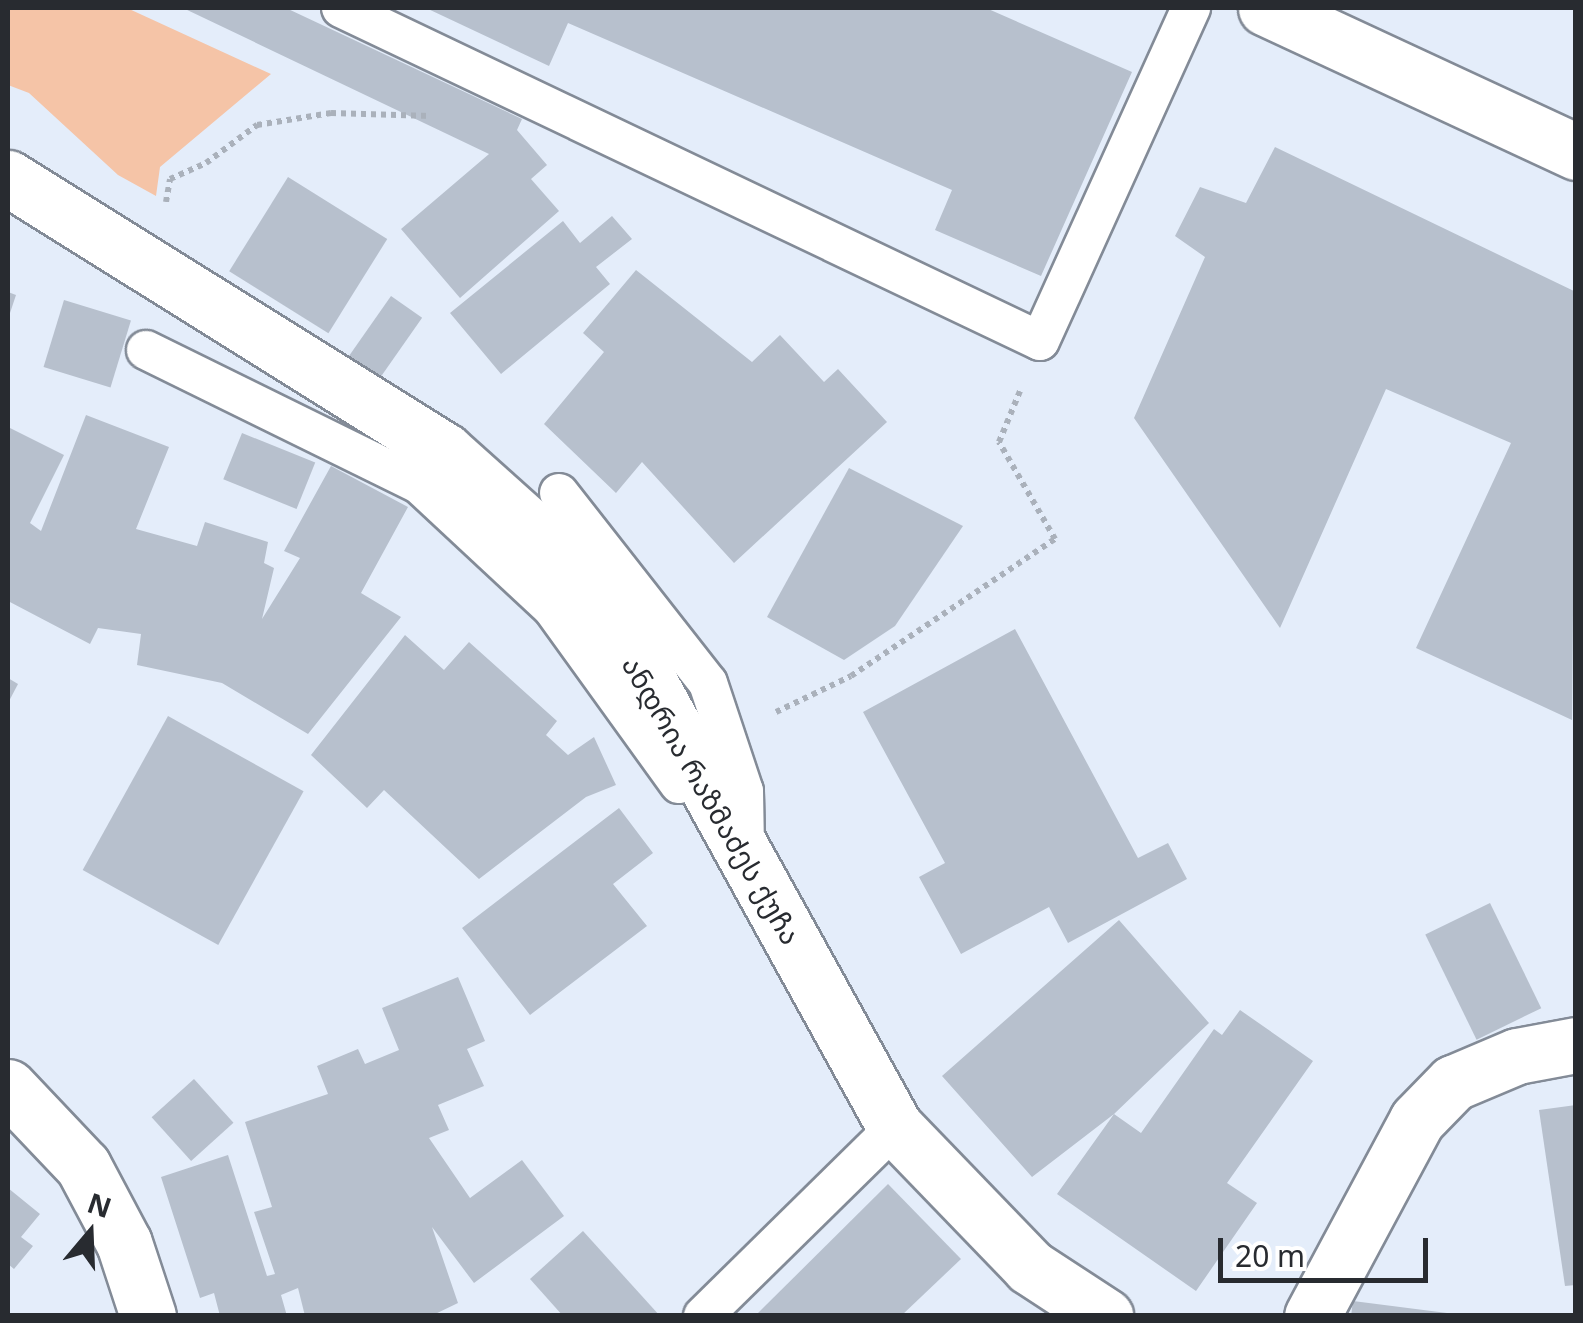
<!DOCTYPE html>
<meta charset="utf-8">
<style>
body{margin:0}
#map{position:relative;width:1583px;height:1323px;overflow:hidden;background:#e4edfa;font-family:Georgia,"Noto Sans Georgian",serif}
div>[style]{position:absolute}
.green>*{inset:0;background:#f5c4a7}
.building>*{inset:0;background:#b7c0cd;transform-origin:0 0}
.path>*{height:6px;margin-top:-3px;transform-origin:0;background:repeating-linear-gradient(90deg,#aab1bb 0 5px,transparent 0 10px)}
.roads{filter:drop-shadow(2px 0 #838b97) drop-shadow(-2px 0 #838b97) drop-shadow(0 2px #838b97) drop-shadow(0 -2px #838b97)}
.lane>*{height:38px;margin:-19px;padding:0 19px;transform-origin:19px;border-radius:19px;background:#fff}
.street>*{height:55px;margin:-27.5px;padding:0 27.5px;transform-origin:27.5px;border-radius:27.5px;background:#fff}
.secondary>*{height:55px;margin:-27.5px;padding:0 27.5px;transform-origin:27.5px;border-radius:27.5px;background:#fff}
span{translate:-50% -50%;white-space:nowrap;text-align:center;line-height:1.15;-webkit-text-stroke:9px #fff;paint-order:stroke}
.street-label{font-size:28px;color:#282b30}
.frame{position:absolute;inset:0;border:10px solid #282b30;pointer-events:none}
.north{position:absolute;left:40px;top:1183px;width:100px;height:100px;-webkit-text-stroke:8px #fff;paint-order:stroke;rotate:19deg;font-size:28px;font-weight:700;line-height:40px;text-align:center;color:#282b30}
.north::after{content:'';display:block;margin:auto;width:35px;height:45px;background:#282b30;clip-path:polygon(50% 0,100% 100%,50% 72%,0 100%)}
.scale{position:absolute;left:1218px;top:1238px;width:210px;height:45px;box-sizing:border-box;border:5px solid #282b30;border-top:0;padding-left:12px;font-size:30px;line-height:35px;white-space:nowrap;color:#282b30;-webkit-text-stroke:8px #fff;paint-order:stroke}
</style>
<div id="map">
<div class="green">
<div style="clip-path:polygon(8px 8px,127px 8px,271px 74px,160px 167px,156px 196px,118px 175px,29px 93px,8px 85px)"></div>
</div>
<div class="building">
<div style="clip-path:polygon(183px 8px,286px 8px,522px 119px,517px 130px,547px 165px,531px 179px,559px 211px,460px 298px,401px 229px,489px 154px)"></div>
<div style="clip-path:polygon(426px 8px,986px 8px,1132px 72px,1041px 276px,935px 230px,952px 190px,568px 23px,549px 66px)"></div>
<div style="clip-path:polygon(1275px 147px,1576px 292px,1572px 720px,1416px 648px,1511px 443px,1386px 389px,1280px 628px,1134px 418px,1205px 257px,1175px 236px,1200px 187px,1246px 203px)"></div>
<div style="left:288px;top:177px;width:117px;height:111px;rotate:32deg"></div>
<div style="clip-path:polygon(612px 216px,632px 239px,596px 267px,610px 284px,501px 374px,450px 313px,563px 221px,580px 243px)"></div>
<div style="clip-path:polygon(636px 270px,752px 362px,780px 335px,824px 382px,838px 369px,887px 422px,734px 563px,642px 462px,616px 493px,544px 424px,604px 352px,583px 333px)"></div>
<div style="clip-path:polygon(8px 292px,16px 295px,8px 319px)"></div>
<div style="left:391px;top:296px;width:38px;height:76px;rotate:35deg"></div>
<div style="left:64px;top:300px;width:70px;height:70px;rotate:17deg"></div>
<div style="clip-path:polygon(86px 415px,169px 447px,136px 529px,197px 546px,205px 522px,268px 542px,264px 563px,274px 568px,262px 619px,300px 558px,284px 551px,331px 466px,408px 507px,361px 593px,401px 617px,308px 734px,222px 683px,137px 665px,141px 634px,98px 628px,90px 644px,8px 601px,8px 427px,64px 455px,30px 523px,41px 531px)"></div>
<div style="left:242px;top:433px;width:79px;height:50px;rotate:22deg"></div>
<div style="clip-path:polygon(849px 468px,963px 526px,895px 626px,844px 660px,767px 617px)"></div>
<div style="clip-path:polygon(1015px 629px,1138px 858px,1168px 843px,1187px 879px,1068px 943px,1049px 907px,961px 954px,919px 877px,945px 863px,863px 712px)"></div>
<div style="clip-path:polygon(405px 635px,444px 670px,469px 642px,557px 721px,546px 735px,568px 755px,594px 737px,616px 785px,586px 797px,479px 879px,384px 790px,367px 808px,311px 755px)"></div>
<div style="clip-path:polygon(8px 678px,18px 684px,8px 703px)"></div>
<div style="left:168px;top:716px;width:155px;height:176px;rotate:29deg"></div>
<div style="clip-path:polygon(619px 808px,653px 853px,613px 884px,647px 926px,530px 1015px,462px 928px)"></div>
<div style="left:1490px;top:903px;width:117px;height:72px;rotate:64deg"></div>
<div style="clip-path:polygon(1119px 920px,1209px 1023px,1114px 1114px,1141px 1133px,1214px 1029px,1222px 1035px,1240px 1010px,1313px 1061px,1227px 1183px,1257px 1203px,1196px 1291px,1057px 1194px,1114px 1114px,1032px 1177px,942px 1076px)"></div>
<div style="clip-path:polygon(458px 977px,485px 1041px,467px 1049px,484px 1086px,438px 1105px,449px 1130px,429px 1138px,470px 1198px,522px 1160px,564px 1216px,474px 1283px,432px 1227px,458px 1303px,431px 1316px,305px 1316px,298px 1288px,281px 1295px,287px 1316px,220px 1316px,214px 1293px,200px 1298px,161px 1177px,228px 1155px,267px 1276px,275px 1274px,254px 1212px,272px 1207px,245px 1122px,328px 1094px,317px 1066px,358px 1049px,365px 1064px,399px 1050px,382px 1008px)"></div>
<div style="left:194px;top:1079px;width:59px;height:57px;rotate:48deg"></div>
<div style="clip-path:polygon(1576px 1105px,1576px 1285px,1565px 1286px,1539px 1110px)"></div>
<div style="clip-path:polygon(888px 1184px,961px 1259px,901px 1316px,755px 1316px)"></div>
<div style="clip-path:polygon(8px 1188px,40px 1214px,21px 1237px,33px 1246px,14px 1269px,8px 1264px)"></div>
<div style="clip-path:polygon(583px 1231px,660px 1316px,563px 1316px,530px 1279px)"></div>
<div style="clip-path:polygon(1353px 1301px,1447px 1313px,1447px 1316px,1351px 1316px)"></div>
</div>
<div class="path">
<div style="left:166px;top:202px;width:23px;rotate:-80deg"></div>
<div style="left:170px;top:179px;width:39px;rotate:-24deg"></div>
<div style="left:206px;top:163px;width:64px;rotate:-36.7deg"></div>
<div style="left:257px;top:125px;width:75px;rotate:-9.2deg"></div>
<div style="left:331px;top:113px;width:100px;rotate:1.7deg"></div>
<div style="left:776px;top:712px;width:83px;rotate:-25.6deg"></div>
<div style="left:851px;top:676px;width:246px;rotate:-33.9deg"></div>
<div style="left:1055px;top:539px;width:112px;rotate:-120deg"></div>
<div style="left:999px;top:442px;width:55px;rotate:-67.6deg"></div>
</div>
<div class="roads">
<div class="lane">
<div style="left:341px;top:8px;width:774px;rotate:25.47deg"></div>
<div style="left:1040px;top:341px;width:366px;rotate:-65.6deg"></div>
<div style="left:146px;top:350px;width:305px;rotate:26.2deg"></div>
<div style="left:420px;top:485px;width:180px;rotate:43deg"></div>
<div style="left:552px;top:608px;width:217px;rotate:54.2deg"></div>
<div style="left:559px;top:493px;width:241px;rotate:51.9deg"></div>
<div style="left:708px;top:683px;width:114px;rotate:71.6deg"></div>
<div style="left:744px;top:791px;width:58px;rotate:89deg"></div>
<div style="left:703px;top:1316px;width:269px;rotate:-44.5deg"></div>
</div>
<div class="street">
<div style="left:8px;top:178px;width:515px;rotate:31.99deg"></div>
<div style="left:445px;top:451px;width:129px;rotate:41.9deg"></div>
<div style="left:541px;top:537px;width:166px;rotate:52.6deg"></div>
<div style="left:642px;top:669px;width:523px;rotate:61.08deg"></div>
<div style="left:895px;top:1127px;width:194px;rotate:46deg"></div>
<div style="left:1030px;top:1267px;width:90px;rotate:33.2deg"></div>
<div style="left:8px;top:1087px;width:109px;rotate:46.5deg"></div>
<div style="left:83px;top:1166px;width:87px;rotate:62deg"></div>
<div style="left:124px;top:1243px;width:77px;rotate:71.8deg"></div>
<div style="left:1312px;top:1316px;width:222px;rotate:-61.8deg"></div>
<div style="left:1417px;top:1120px;width:52px;rotate:-45.8deg"></div>
<div style="left:1453px;top:1083px;width:69px;rotate:-22.9deg"></div>
<div style="left:1517px;top:1056px;width:60px;rotate:-10.6deg"></div>
</div>
<div class="secondary">
<div style="left:1266px;top:8px;width:342px;rotate:24.9deg"></div>
</div>
</div>
<div class="street-label">
<span style="left:712px;top:800px;rotate:60deg">ანდრია რაზმაძეს ქუჩა</span>
</div>
<div class="frame"></div>
<div class="north">N</div>
<div class="scale">20 m</div>
</div>
